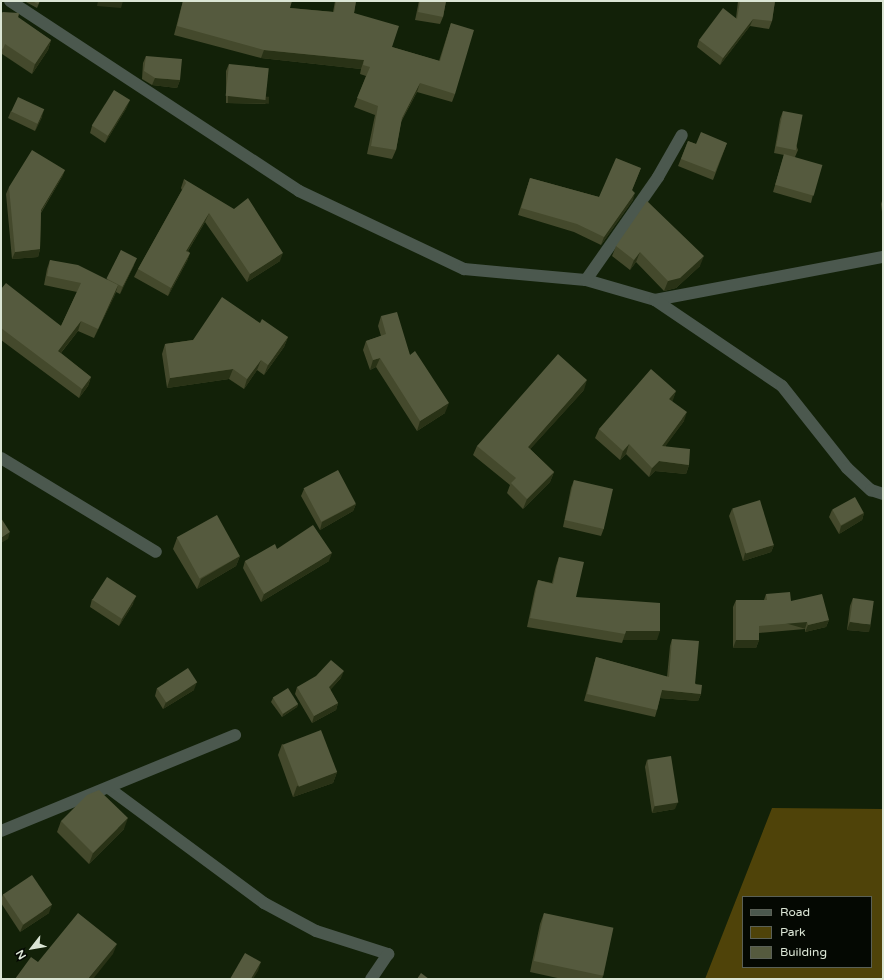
<!DOCTYPE html>
<style>
body{margin:0}
#map{position:relative;width:884px;height:980px;overflow:hidden;background:#122108;font-family:"Varela Round",sans-serif}
div>[style]{position:absolute}
.green>*{inset:0;background:#4f4309}
.minor>*{height:12px;margin:-6px;padding:0 6px;transform-origin:6px;border-radius:6px;background:#4b584e}
.wall>*{inset:0;background:#44492c}
.shaded-wall>*{inset:0;background:#293216;transform-origin:0 0}
.building>*{inset:0;background:#555a3e;transform-origin:0 0}
span{translate:-50% -50%;white-space:nowrap;text-align:center;line-height:1.15;-webkit-text-stroke:4px #040802;paint-order:stroke}
.frame{position:absolute;inset:0;border:2px solid #dbe5d5;pointer-events:none}
.legend{position:absolute;left:742px;top:896px;width:130px;height:72px;box-sizing:border-box;background:#040802;border:1px solid #5a6056;margin:0;padding:5px 7px;list-style:none;font-size:12px;color:#dbe5d5}
.legend li{display:flex;align-items:center;gap:8px;height:20px}
.legend b{width:20px;border:1px solid #5a6056}
.north{position:absolute;left:12px;top:928px;width:40px;height:40px;-webkit-text-stroke:3px #040802;paint-order:stroke;rotate:239deg;font-size:11px;font-weight:700;line-height:16px;text-align:center;color:#dbe5d5}
.north::after{content:'';display:block;margin:auto;width:14px;height:18px;background:#dbe5d5;clip-path:polygon(50% 0,100% 100%,50% 72%,0 100%)}
</style>
<div id="map">
<div class="green">
<div style="clip-path:polygon(evenodd,772px 808px,883px 809px,883px 979px,705px 979px,772px 808px,743px 897px,871px 897px,871px 967px,743px 967px,743px 897px)"></div>
</div>
<div class="minor">
<div style="left:10px;top:1px;width:346px;rotate:33.3deg"></div>
<div style="left:299px;top:191px;width:183px;rotate:25.3deg"></div>
<div style="left:464px;top:269px;width:122px;rotate:5.2deg"></div>
<div style="left:586px;top:280px;width:72px;rotate:16.2deg"></div>
<div style="left:655px;top:300px;width:232px;rotate:-10.7deg"></div>
<div style="left:586px;top:280px;width:126px;rotate:-55deg"></div>
<div style="left:658px;top:177px;width:48px;rotate:-60.3deg"></div>
<div style="left:655px;top:300px;width:153px;rotate:34.1deg"></div>
<div style="left:782px;top:386px;width:105px;rotate:51.6deg"></div>
<div style="left:847px;top:468px;width:33px;rotate:43deg"></div>
<div style="left:871px;top:490px;width:13px;rotate:18deg"></div>
<div style="left:1px;top:458px;width:181px;rotate:31.2deg"></div>
<div style="left:110px;top:789px;width:192px;rotate:36.5deg"></div>
<div style="left:264px;top:903px;width:59px;rotate:28.3deg"></div>
<div style="left:316px;top:931px;width:76px;rotate:17.7deg"></div>
<div style="left:388px;top:954px;width:30px;rotate:124deg"></div>
<div style="left:1px;top:831px;width:253px;rotate:-22.3deg"></div>
</div>
<div class="wall">
<div style="clip-path:polygon(24px 1px,40px 1px,37px 8px)"></div>
<div style="clip-path:polygon(183px 1px,290px 8px,333px 12px,335px 1px,356px 1px,354px 13px,392px 47px,439px 61px,451px 23px,455px 94px,452px 102px,417px 92px,401px 122px,396px 150px,392px 159px,367px 154px,375px 115px,354px 107px,366px 76px,360px 74px,361px 69px,261px 58px,174px 35px,181px 8px)"></div>
<div style="clip-path:polygon(419px 1px,446px 1px,443px 17px,440px 24px,415px 20px)"></div>
<div style="clip-path:polygon(738px 1px,775px 1px,772px 21px,769px 29px,750px 26px,720px 65px,697px 47px,699px 40px,736px 18px)"></div>
<div style="clip-path:polygon(1px 13px,19px 13px,18px 18px,51px 40px,48px 50px,32px 74px,2px 54px,1px 56px)"></div>
<div style="clip-path:polygon(146px 56px,180px 80px,177px 88px,152px 85px,142px 79px,143px 63px)"></div>
<div style="clip-path:polygon(229px 64px,266px 104px,226px 103px,226px 71px)"></div>
<div style="clip-path:polygon(127px 107px,105px 143px,90px 133px,92px 126px)"></div>
<div style="clip-path:polygon(11px 111px,42px 117px,35px 131px,8px 118px)"></div>
<div style="clip-path:polygon(783px 111px,798px 150px,795px 157px,813px 195px,811px 203px,773px 192px,784px 155px,774px 153px,780px 119px)"></div>
<div style="clip-path:polygon(688px 141px,696px 144px,727px 143px,713px 180px,678px 166px)"></div>
<div style="clip-path:polygon(641px 168px,632px 190px,633px 200px,601px 245px,574px 232px,518px 215px,530px 178px,599px 197px)"></div>
<div style="clip-path:polygon(65px 170px,62px 177px,41px 213px,40px 249px,38px 257px,12px 259px,6px 194px,9px 187px)"></div>
<div style="clip-path:polygon(184px 179px,280px 261px,247px 282px,205px 222px,188px 251px,190px 253px,187px 261px,168px 296px,134px 277px,138px 269px,182px 190px,181px 188px)"></div>
<div style="clip-path:polygon(883px 198px,883px 220px,881px 204px)"></div>
<div style="clip-path:polygon(616px 246px,700px 266px,676px 288px,664px 291px,636px 262px,630px 270px,612px 256px)"></div>
<div style="clip-path:polygon(121px 250px,134px 265px,120px 294px,116px 292px,94px 338px,78px 331px,61px 353px,91px 377px,88px 386px,79px 398px,1px 340px,1px 289px,61px 326px,77px 292px,44px 285px,47px 269px,50px 260px,107px 280px)"></div>
<div style="clip-path:polygon(381px 316px,410px 355px,445px 413px,417px 431px,376px 367px,370px 370px,363px 350px,366px 341px,381px 336px,378px 326px)"></div>
<div style="clip-path:polygon(260px 323px,288px 337px,284px 347px,264px 375px,257px 370px,244px 389px,229px 379px,167px 388px,162px 354px,165px 344px,193px 340px)"></div>
<div style="clip-path:polygon(584px 390px,530px 449px,554px 472px,550px 482px,523px 509px,507px 493px,510px 485px,473px 455px,477px 446px)"></div>
<div style="clip-path:polygon(676px 391px,672px 401px,684px 421px,665px 446px,689px 465px,686px 474px,655px 471px,649px 477px,626px 454px,620px 460px,595px 438px,599px 429px)"></div>
<div style="clip-path:polygon(574px 480px,604px 528px,601px 536px,563px 527px,571px 488px)"></div>
<div style="clip-path:polygon(304px 489px,356px 504px,353px 511px,320px 530px,301px 496px)"></div>
<div style="clip-path:polygon(732px 509px,774px 545px,771px 552px,743px 561px,729px 516px)"></div>
<div style="clip-path:polygon(832px 510px,864px 513px,862px 520px,839px 534px,829px 517px)"></div>
<div style="clip-path:polygon(177px 538px,240px 556px,236px 566px,197px 589px,173px 549px)"></div>
<div style="clip-path:polygon(277px 549px,329px 561px,261px 602px,243px 568px,245px 561px)"></div>
<div style="clip-path:polygon(559px 557px,576px 597px,657px 640px,623px 640px,622px 643px,527px 627px,535px 589px,538px 580px,552px 583px,556px 566px)"></div>
<div style="clip-path:polygon(766px 594px,791px 601px,829px 620px,826px 627px,805px 632px,805px 629px,759px 633px,759px 640px,756px 648px,733px 648px,733px 607px,736px 600px,764px 600px)"></div>
<div style="clip-path:polygon(853px 598px,869px 632px,847px 630px,850px 606px)"></div>
<div style="clip-path:polygon(92px 599px,133px 604px,119px 626px,90px 607px)"></div>
<div style="clip-path:polygon(672px 639px,701px 694px,698px 701px,660px 698px,657px 710px,655px 717px,584px 701px,594px 664px,596px 657px,667px 677px,670px 646px)"></div>
<div style="clip-path:polygon(341px 678px,330px 690px,338px 703px,336px 710px,312px 723px,295px 694px,297px 687px)"></div>
<div style="clip-path:polygon(157px 688px,194px 690px,163px 709px,155px 696px)"></div>
<div style="clip-path:polygon(273px 698px,298px 704px,297px 707px,282px 717px,271px 702px)"></div>
<div style="clip-path:polygon(282px 744px,337px 772px,333px 783px,293px 797px,278px 755px)"></div>
<div style="clip-path:polygon(647px 760px,675px 809px,652px 813px,645px 767px)"></div>
<div style="clip-path:polygon(61px 821px,124px 829px,89px 864px,57px 832px)"></div>
<div style="clip-path:polygon(3px 894px,49px 913px,20px 932px,1px 903px,1px 900px)"></div>
<div style="clip-path:polygon(544px 913px,603px 976px,602px 979px,562px 979px,530px 972px,540px 924px)"></div>
</div>
<div class="shaded-wall">
<div style="clip-path:polygon(98px 1px,123px 1px,121px 8px,97px 6px)"></div>
<div style="clip-path:polygon(753px 19px,750px 26px,720px 65px,723px 58px)"></div>
<div style="clip-path:polygon(51px 40px,48px 50px,32px 74px,35px 64px)"></div>
<div style="clip-path:polygon(264px 50px,364px 60px,361px 69px,261px 58px)"></div>
<div style="clip-path:polygon(155px 78px,180px 80px,177px 88px,152px 85px)"></div>
<div style="clip-path:polygon(420px 83px,417px 92px,398px 126px,402px 118px)"></div>
<div style="left:228px;top:96px;width:41px;height:7px;rotate:1deg"></div>
<div style="clip-path:polygon(130px 100px,127px 107px,105px 143px,108px 136px)"></div>
<div style="clip-path:polygon(44px 109px,42px 117px,35px 131px,38px 123px)"></div>
<div style="clip-path:polygon(65px 170px,62px 177px,38px 217px,41px 210px)"></div>
<div style="clip-path:polygon(635px 193px,633px 200px,601px 245px,604px 237px)"></div>
<div style="clip-path:polygon(209px 213px,205px 222px,183px 259px,186px 251px)"></div>
<div style="clip-path:polygon(40px 249px,38px 257px,12px 259px,15px 252px)"></div>
<div style="clip-path:polygon(640px 252px,636px 262px,630px 270px,634px 260px)"></div>
<div style="clip-path:polygon(190px 253px,187px 261px,168px 296px,171px 288px)"></div>
<div style="clip-path:polygon(283px 253px,280px 261px,247px 282px,250px 274px)"></div>
<div style="clip-path:polygon(704px 256px,700px 266px,676px 288px,664px 291px,668px 281px)"></div>
<div style="clip-path:polygon(137px 258px,134px 265px,120px 294px,123px 286px)"></div>
<div style="clip-path:polygon(118px 285px,115px 295px,94px 338px,98px 329px)"></div>
<div style="clip-path:polygon(81px 321px,78px 331px,55px 360px,58px 351px)"></div>
<div style="clip-path:polygon(288px 337px,284px 347px,264px 375px,268px 365px)"></div>
<div style="clip-path:polygon(380px 358px,376px 367px,370px 370px,373px 360px)"></div>
<div style="clip-path:polygon(261px 360px,257px 370px,244px 389px,247px 379px)"></div>
<div style="clip-path:polygon(233px 369px,229px 379px,167px 388px,170px 378px)"></div>
<div style="clip-path:polygon(91px 377px,88px 386px,79px 398px,82px 389px)"></div>
<div style="clip-path:polygon(587px 380px,584px 390px,524px 456px,528px 447px)"></div>
<div style="clip-path:polygon(676px 391px,673px 400px,665px 408px,669px 399px)"></div>
<div style="clip-path:polygon(449px 403px,445px 413px,417px 431px,420px 421px)"></div>
<div style="clip-path:polygon(687px 412px,684px 421px,659px 455px,662px 446px)"></div>
<div style="clip-path:polygon(629px 444px,626px 454px,620px 460px,623px 451px)"></div>
<div style="clip-path:polygon(659px 461px,689px 465px,686px 474px,655px 471px,649px 477px,652px 468px)"></div>
<div style="clip-path:polygon(554px 472px,550px 482px,523px 509px,527px 499px)"></div>
<div style="clip-path:polygon(356px 504px,353px 511px,320px 530px,322px 522px)"></div>
<div style="clip-path:polygon(864px 513px,862px 520px,839px 534px,841px 526px)"></div>
<div style="clip-path:polygon(10px 532px,8px 539px,1px 543px,1px 538px)"></div>
<div style="clip-path:polygon(774px 545px,771px 552px,743px 561px,745px 553px)"></div>
<div style="clip-path:polygon(332px 553px,329px 561px,261px 602px,264px 594px)"></div>
<div style="clip-path:polygon(240px 556px,236px 566px,197px 589px,201px 579px)"></div>
<div style="clip-path:polygon(136px 596px,133px 604px,119px 626px,122px 619px)"></div>
<div style="clip-path:polygon(829px 620px,826px 627px,805px 632px,808px 625px)"></div>
<div style="left:807px;top:622px;width:7px;height:48px;rotate:106deg"></div>
<div style="clip-path:polygon(850px 622px,871px 625px,869px 632px,847px 630px)"></div>
<div style="clip-path:polygon(626px 631px,660px 631px,657px 640px,623px 640px)"></div>
<div style="clip-path:polygon(736px 640px,759px 640px,756px 648px,733px 648px)"></div>
<div style="clip-path:polygon(344px 671px,341px 678px,326px 694px,329px 687px)"></div>
<div style="clip-path:polygon(197px 682px,194px 690px,163px 709px,166px 702px)"></div>
<div style="clip-path:polygon(662px 690px,701px 694px,698px 701px,659px 698px)"></div>
<div style="clip-path:polygon(338px 703px,336px 710px,312px 723px,314px 716px)"></div>
<div style="clip-path:polygon(298px 704px,297px 707px,282px 717px,283px 714px)"></div>
<div style="clip-path:polygon(337px 772px,333px 783px,293px 797px,297px 786px)"></div>
<div style="clip-path:polygon(678px 802px,675px 809px,652px 813px,655px 805px)"></div>
<div style="clip-path:polygon(128px 818px,124px 829px,89px 864px,93px 853px)"></div>
<div style="clip-path:polygon(52px 905px,49px 913px,20px 932px,23px 925px)"></div>
<div style="clip-path:polygon(117px 944px,113px 954px,93px 979px,88px 979px)"></div>
<div style="clip-path:polygon(261px 962px,258px 971px,253px 979px,251px 979px)"></div>
</div>
<div class="building">
<div style="clip-path:polygon(32px 1px,40px 1px,38px 4px)"></div>
<div style="clip-path:polygon(183px 1px,292px 1px,290px 8px,334px 12px,336px 1px,356px 1px,354px 13px,399px 26px,392px 47px,440px 61px,451px 23px,474px 30px,455px 94px,420px 83px,402px 118px,396px 150px,371px 146px,378px 106px,357px 98px,370px 67px,363px 65px,364px 60px,264px 50px,177px 26px)"></div>
<div style="clip-path:polygon(420px 1px,446px 1px,443px 17px,418px 12px)"></div>
<div style="clip-path:polygon(740px 1px,775px 1px,772px 21px,753px 19px,723px 58px,699px 40px,723px 8px,737px 19px)"></div>
<div style="clip-path:polygon(3px 12px,19px 13px,18px 17px,51px 40px,35px 64px,5px 44px,3px 49px,1px 48px,1px 13px)"></div>
<div style="clip-path:polygon(146px 56px,182px 59px,180px 80px,155px 78px,144px 71px)"></div>
<div style="left:229px;top:64px;width:40px;height:32px;rotate:6deg"></div>
<div style="left:114px;top:90px;width:19px;height:42px;rotate:32deg"></div>
<div style="left:18px;top:97px;width:29px;height:16px;rotate:25deg"></div>
<div style="left:783px;top:111px;width:20px;height:36px;rotate:11deg"></div>
<div style="clip-path:polygon(701px 132px,727px 143px,715px 172px,681px 159px,688px 141px,696px 144px)"></div>
<div style="clip-path:polygon(32px 150px,65px 170px,41px 210px,40px 249px,15px 252px,9px 187px)"></div>
<div style="left:784px;top:154px;width:40px;height:32px;rotate:16deg"></div>
<div style="clip-path:polygon(616px 158px,641px 168px,632px 190px,635px 193px,604px 237px,577px 224px,521px 208px,530px 178px,599px 197px)"></div>
<div style="clip-path:polygon(184px 179px,234px 209px,248px 198px,283px 253px,250px 274px,209px 213px,186px 251px,190px 253px,171px 288px,138px 269px,186px 183px)"></div>
<div style="clip-path:polygon(647px 201px,704px 256px,680px 278px,668px 281px,640px 252px,634px 260px,616px 246px)"></div>
<div style="left:121px;top:250px;width:18px;height:32px;rotate:27deg"></div>
<div style="clip-path:polygon(50px 260px,78px 265px,118px 285px,98px 329px,81px 321px,58px 351px,91px 377px,82px 389px,1px 328px,1px 289px,6px 283px,61px 326px,81px 283px,47px 276px)"></div>
<div style="clip-path:polygon(222px 297px,260px 323px,262px 319px,288px 337px,268px 365px,261px 360px,247px 379px,233px 369px,170px 378px,165px 344px,193px 340px)"></div>
<div style="clip-path:polygon(397px 312px,410px 355px,415px 351px,449px 403px,420px 421px,380px 358px,373px 360px,366px 341px,386px 334px,381px 316px)"></div>
<div style="clip-path:polygon(558px 354px,587px 380px,528px 447px,554px 472px,527px 499px,511px 483px,516px 478px,477px 446px)"></div>
<div style="clip-path:polygon(651px 369px,676px 391px,669px 399px,687px 412px,662px 446px,690px 449px,689px 465px,659px 461px,652px 468px,629px 444px,623px 451px,599px 429px)"></div>
<div style="left:338px;top:470px;width:38px;height:39px;rotate:62deg"></div>
<div style="left:574px;top:480px;width:40px;height:41px;rotate:13deg"></div>
<div style="left:855px;top:497px;width:18px;height:26px;rotate:61deg"></div>
<div style="left:760px;top:500px;width:47px;height:29px;rotate:73deg"></div>
<div style="left:217px;top:515px;width:47px;height:46px;rotate:61deg"></div>
<div style="clip-path:polygon(1px 518px,10px 532px,1px 538px)"></div>
<div style="clip-path:polygon(313px 525px,332px 553px,264px 594px,245px 561px,275px 544px,277px 549px)"></div>
<div style="clip-path:polygon(559px 557px,584px 562px,576px 597px,660px 603px,660px 631px,626px 631px,625px 634px,530px 618px,538px 580px,553px 584px)"></div>
<div style="left:107px;top:577px;width:35px;height:27px;rotate:33deg"></div>
<div style="clip-path:polygon(790px 592px,791px 601px,822px 594px,829px 620px,808px 625px,807px 622px,759px 626px,759px 640px,736px 640px,736px 600px,767px 600px,766px 594px)"></div>
<div style="left:853px;top:598px;width:21px;height:24px;rotate:8deg"></div>
<div style="clip-path:polygon(672px 639px,699px 641px,695px 684px,702px 685px,701px 694px,662px 690px,657px 710px,587px 694px,596px 657px,669px 677px)"></div>
<div style="clip-path:polygon(331px 660px,344px 671px,329px 687px,338px 703px,314px 716px,297px 687px,316px 676px)"></div>
<div style="left:188px;top:668px;width:17px;height:37px;rotate:57deg"></div>
<div style="left:288px;top:688px;width:19px;height:18px;rotate:58deg"></div>
<div style="left:321px;top:730px;width:45px;height:41px;rotate:69deg"></div>
<div style="left:671px;top:756px;width:47px;height:24px;rotate:81deg"></div>
<div style="clip-path:polygon(99px 790px,128px 818px,93px 853px,61px 821px,87px 795px)"></div>
<div style="left:32px;top:875px;width:36px;height:35px;rotate:56deg"></div>
<div style="clip-path:polygon(78px 913px,117px 944px,88px 979px,15px 979px,31px 957px,38px 962px)"></div>
<div style="left:544px;top:913px;width:71px;height:49px;rotate:12deg"></div>
<div style="clip-path:polygon(245px 953px,261px 962px,251px 979px,230px 979px)"></div>
<div style="clip-path:polygon(421px 973px,429px 979px,417px 979px)"></div>
</div>
<div class="frame"></div>
<ul class="legend">
<li><b style="height:5px;background:#4b584e"></b>Road</li>
<li><b style="height:11px;background:#4f4309"></b>Park</li>
<li><b style="height:11px;background:#555a3e"></b>Building</li>
</ul>
<div class="north">N</div>
</div>
